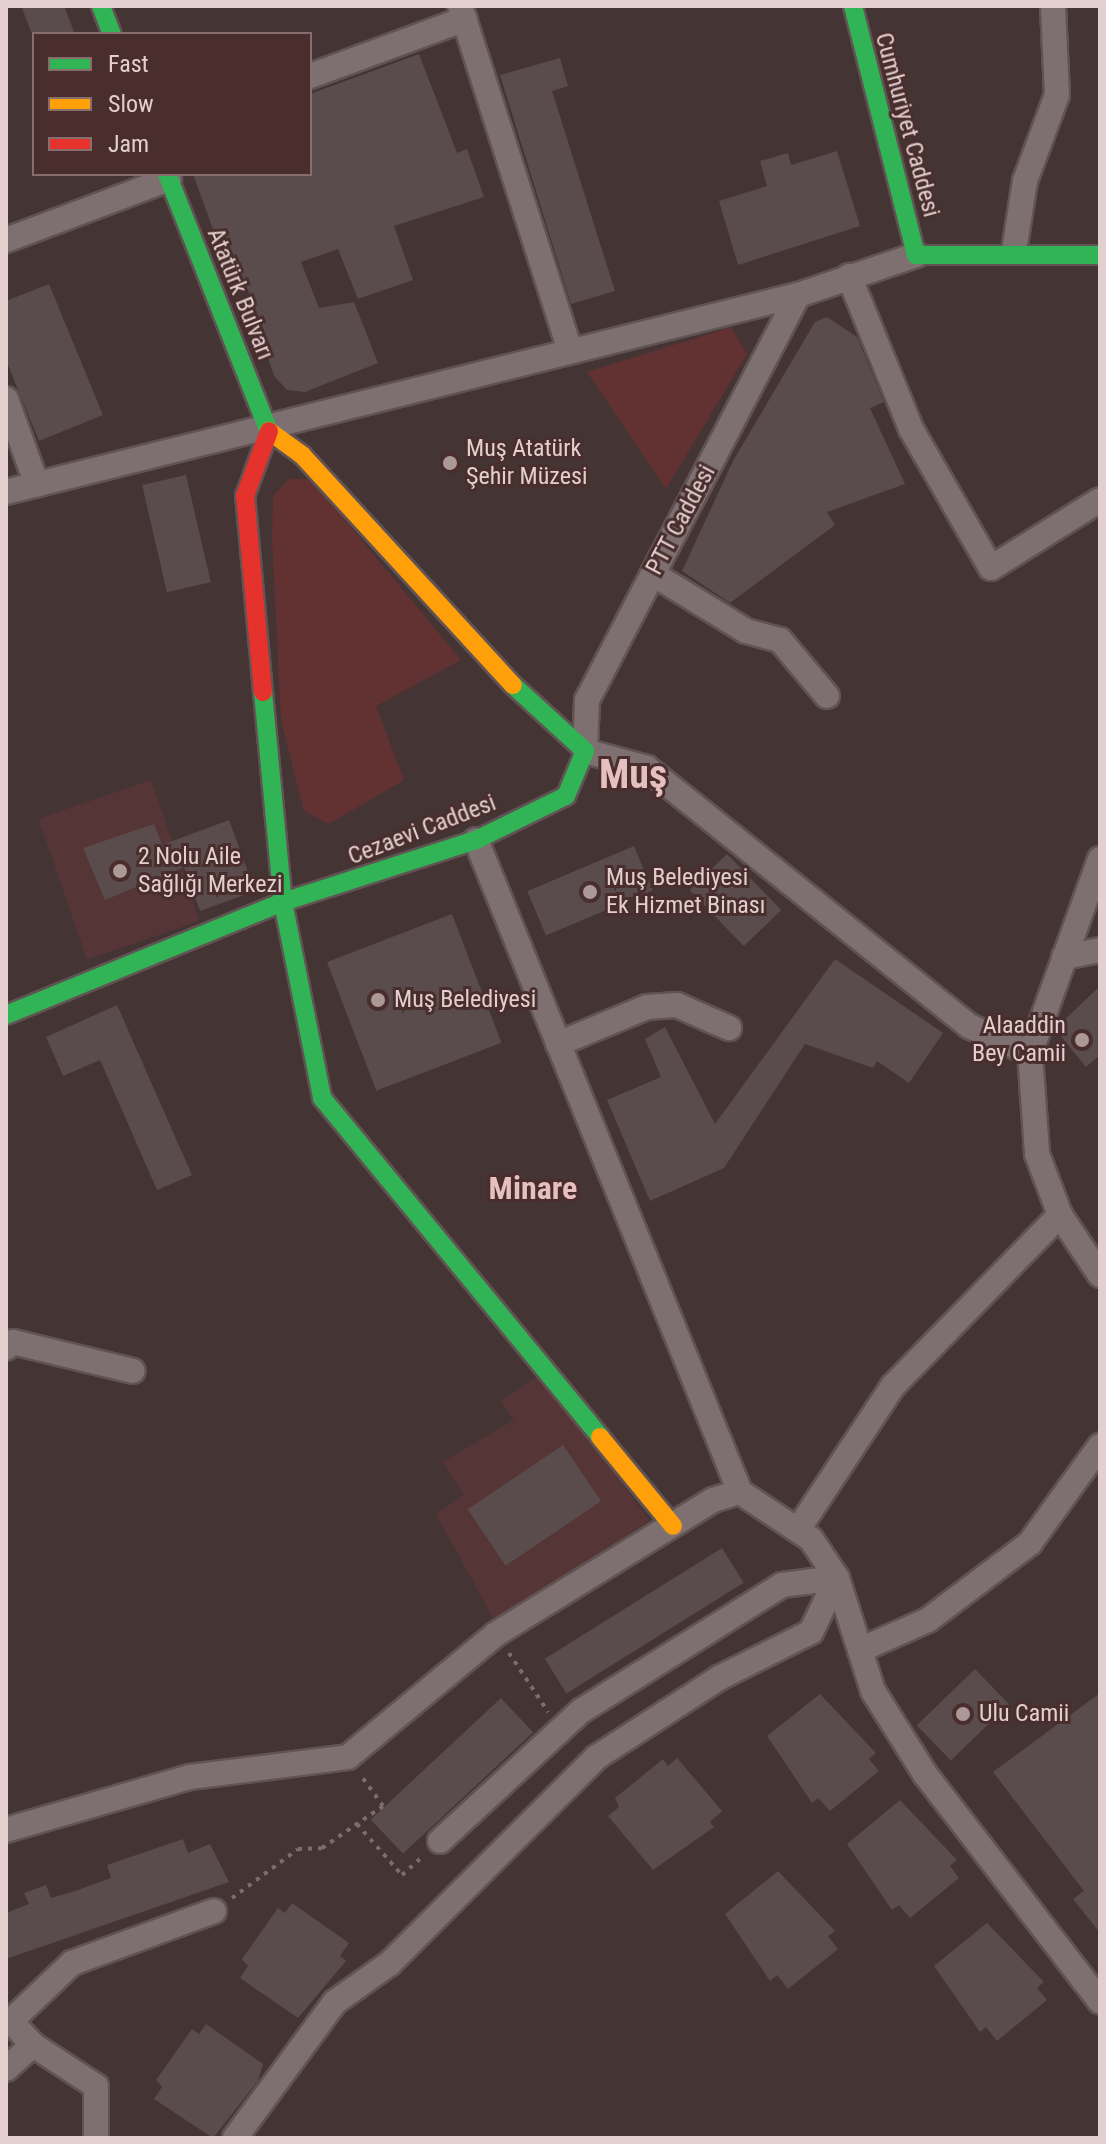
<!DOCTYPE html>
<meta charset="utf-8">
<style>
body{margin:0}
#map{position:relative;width:1106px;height:2144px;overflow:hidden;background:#443434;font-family:"Roboto Condensed",sans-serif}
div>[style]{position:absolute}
.built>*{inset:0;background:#563536;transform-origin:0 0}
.green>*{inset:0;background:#623132}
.building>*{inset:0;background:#5a4c4c;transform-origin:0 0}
.path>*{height:4px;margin-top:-2px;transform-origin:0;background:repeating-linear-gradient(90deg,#7a6d6d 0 4px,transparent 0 10px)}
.roads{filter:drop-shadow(2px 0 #615353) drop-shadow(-2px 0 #615353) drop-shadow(0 2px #615353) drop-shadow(0 -2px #615353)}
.street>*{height:24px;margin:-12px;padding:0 12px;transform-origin:12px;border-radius:12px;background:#7e7070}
.fast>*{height:18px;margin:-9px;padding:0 9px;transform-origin:9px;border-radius:9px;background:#30b455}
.slow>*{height:18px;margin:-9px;padding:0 9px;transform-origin:9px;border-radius:9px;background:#ff9f0a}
.jam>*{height:18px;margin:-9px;padding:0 9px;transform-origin:9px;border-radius:9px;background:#e5322d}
.dots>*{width:22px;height:22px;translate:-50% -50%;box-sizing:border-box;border:4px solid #4a2e2e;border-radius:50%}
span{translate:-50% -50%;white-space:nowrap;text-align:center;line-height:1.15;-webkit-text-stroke:6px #4a2e2e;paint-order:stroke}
.street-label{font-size:24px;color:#e2cfce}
.poi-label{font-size:24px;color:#e2cfce}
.left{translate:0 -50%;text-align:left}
.right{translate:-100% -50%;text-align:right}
.district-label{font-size:32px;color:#e5c0bf;font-weight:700}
.town-label{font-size:40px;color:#e5c0bf;font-weight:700}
.frame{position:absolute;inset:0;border:8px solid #e2cfce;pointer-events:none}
.legend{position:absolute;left:32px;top:32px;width:280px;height:144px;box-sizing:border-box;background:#4a2e2e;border:2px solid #876e6e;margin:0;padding:10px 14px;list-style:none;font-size:24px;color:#e2cfce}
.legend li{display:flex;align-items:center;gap:16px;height:40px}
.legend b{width:40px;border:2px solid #876e6e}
</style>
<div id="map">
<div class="built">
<div style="left:151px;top:780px;width:149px;height:119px;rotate:71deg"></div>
<div style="clip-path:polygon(542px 1374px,650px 1521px,494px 1620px,436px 1514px,464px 1495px,443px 1462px,514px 1420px,500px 1401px)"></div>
</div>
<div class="green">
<div style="clip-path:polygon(731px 327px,747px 354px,666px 489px,587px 372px)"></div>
<div style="clip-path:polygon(289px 479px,307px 479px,336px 509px,461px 660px,376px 706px,404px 780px,329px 824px,304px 811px,281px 720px,272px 538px,273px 496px)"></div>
</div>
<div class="building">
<div style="clip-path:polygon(21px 6px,64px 6px,75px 34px,32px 34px)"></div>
<div style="clip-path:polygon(419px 54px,457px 153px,467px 149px,484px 197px,394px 226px,413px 280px,358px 299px,338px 249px,301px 262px,319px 308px,354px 302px,378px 363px,305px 392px,287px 390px,274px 376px,244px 281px,233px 285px,193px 174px,310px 174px,310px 94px)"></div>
<div style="clip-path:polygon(560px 58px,568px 86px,552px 91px,615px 291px,571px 304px,500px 75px)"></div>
<div style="clip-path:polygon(837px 151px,860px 226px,738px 265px,719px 201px,767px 186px,760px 161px,788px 153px,791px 165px)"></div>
<div style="clip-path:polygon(49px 284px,103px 415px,39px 441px,6px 360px,6px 301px)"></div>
<div style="clip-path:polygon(827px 317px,857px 337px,884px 402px,870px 408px,905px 484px,827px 512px,835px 525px,730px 603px,682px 571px,733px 461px,815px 322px)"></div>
<div style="left:186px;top:475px;width:110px;height:45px;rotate:77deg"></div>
<div style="clip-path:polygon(229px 820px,255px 891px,200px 911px,184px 867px,105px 900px,83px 848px,154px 824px,162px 845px)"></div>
<div style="left:634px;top:846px;width:48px;height:116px;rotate:67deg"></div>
<div style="left:727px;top:854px;width:78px;height:52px;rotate:46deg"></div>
<div style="left:452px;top:914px;width:138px;height:134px;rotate:69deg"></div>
<div style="clip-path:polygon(835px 959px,943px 1033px,909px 1083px,877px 1061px,873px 1068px,805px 1044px,724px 1168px,650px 1201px,607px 1100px,661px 1077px,645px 1039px,665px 1027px,715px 1124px)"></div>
<div style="clip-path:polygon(1100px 986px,1100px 1055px,1086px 1067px,1055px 1029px)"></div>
<div style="clip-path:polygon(117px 1005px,192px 1175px,157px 1190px,100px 1060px,63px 1076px,46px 1037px)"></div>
<div style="left:563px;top:1445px;width:68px;height:115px;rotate:56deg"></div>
<div style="left:722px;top:1548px;width:41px;height:209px;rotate:58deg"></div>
<div style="left:975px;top:1669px;width:49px;height:81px;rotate:46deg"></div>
<div style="clip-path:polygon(1100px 1693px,1100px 1933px,1073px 1899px,1084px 1891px,993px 1772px)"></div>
<div style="clip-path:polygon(820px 1694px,876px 1753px,869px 1759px,879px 1771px,830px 1811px,818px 1798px,812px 1803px,767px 1736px)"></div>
<div style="left:501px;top:1698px;width:47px;height:178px;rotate:47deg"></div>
<div style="clip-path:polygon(677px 1758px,722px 1811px,710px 1822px,714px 1827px,653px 1870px,608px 1816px,619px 1807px,615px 1798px,663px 1759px,668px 1766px)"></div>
<div style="clip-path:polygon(900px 1800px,957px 1860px,950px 1866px,959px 1878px,910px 1918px,899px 1905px,892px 1910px,847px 1844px)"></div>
<div style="clip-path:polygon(183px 1839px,188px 1853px,210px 1844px,229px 1882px,6px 1959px,6px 1913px,29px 1904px,24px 1893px,46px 1885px,51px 1898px,75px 1891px,111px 1878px,107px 1865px)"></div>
<div style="clip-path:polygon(778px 1871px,835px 1931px,828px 1936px,838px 1949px,788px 1989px,777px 1975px,770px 1981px,725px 1914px)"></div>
<div style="clip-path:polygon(292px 1903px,349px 1943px,340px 1956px,346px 1961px,298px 2018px,240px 1978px,248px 1966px,242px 1959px,278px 1908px,285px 1913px)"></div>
<div style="clip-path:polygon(987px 1923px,1044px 1982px,1037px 1988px,1047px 2000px,997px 2041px,986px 2027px,980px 2032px,934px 1966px)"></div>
<div style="clip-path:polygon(206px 2024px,263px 2064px,258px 2081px,213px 2138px,154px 2099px,162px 2087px,156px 2080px,192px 2029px,199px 2034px)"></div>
</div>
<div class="path">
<div style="left:509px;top:1653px;width:71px;rotate:56.5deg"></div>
<div style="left:357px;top:1824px;width:68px;rotate:48.6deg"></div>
<div style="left:402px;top:1875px;width:30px;rotate:-42deg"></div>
<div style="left:232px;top:1898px;width:82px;rotate:-36.6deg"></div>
<div style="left:298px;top:1849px;width:24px;rotate:-2deg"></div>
<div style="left:322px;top:1848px;width:74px;rotate:-34.5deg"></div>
<div style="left:383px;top:1806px;width:39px;rotate:-126deg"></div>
</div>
<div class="roads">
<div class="street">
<div style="left:460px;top:6px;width:358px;rotate:72.3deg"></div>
<div style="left:310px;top:76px;width:165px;rotate:-20.2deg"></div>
<div style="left:6px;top:240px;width:174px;rotate:-20.5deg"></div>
<div style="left:1014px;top:251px;width:71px;rotate:-81.1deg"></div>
<div style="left:1025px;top:181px;width:92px;rotate:-69.6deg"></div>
<div style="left:1057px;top:95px;width:89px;rotate:-92.6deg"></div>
<div style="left:849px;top:276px;width:165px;rotate:67.9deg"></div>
<div style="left:911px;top:429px;width:160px;rotate:60.1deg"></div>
<div style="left:991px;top:568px;width:128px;rotate:-32deg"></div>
<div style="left:798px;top:295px;width:457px;rotate:117.5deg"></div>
<div style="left:587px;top:700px;width:51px;rotate:92.2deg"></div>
<div style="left:585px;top:751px;width:64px;rotate:15.3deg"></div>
<div style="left:647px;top:768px;width:413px;rotate:38.7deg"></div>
<div style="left:969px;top:1026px;width:67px;rotate:23.9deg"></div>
<div style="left:6px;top:399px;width:91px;rotate:70.2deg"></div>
<div style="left:6px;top:492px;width:816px;rotate:-13.97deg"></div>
<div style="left:798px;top:295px;width:125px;rotate:-18.7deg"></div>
<div style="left:653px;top:574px;width:109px;rotate:31.5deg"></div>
<div style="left:746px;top:631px;width:35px;rotate:15deg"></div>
<div style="left:780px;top:640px;width:73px;rotate:50deg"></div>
<div style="left:476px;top:840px;width:703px;rotate:67.96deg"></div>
<div style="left:1100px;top:859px;width:206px;rotate:109.8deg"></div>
<div style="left:1030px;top:1053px;width:101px;rotate:86deg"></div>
<div style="left:1037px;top:1154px;width:65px;rotate:69.3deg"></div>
<div style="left:1060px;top:1215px;width:72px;rotate:56.3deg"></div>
<div style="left:1064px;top:957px;width:37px;rotate:-11deg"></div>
<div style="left:558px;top:1044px;width:96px;rotate:-22.6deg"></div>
<div style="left:647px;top:1007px;width:30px;rotate:-4deg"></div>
<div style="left:677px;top:1005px;width:57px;rotate:23.9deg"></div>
<div style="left:6px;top:1348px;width:9px;rotate:-41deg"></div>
<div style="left:13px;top:1342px;width:123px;rotate:13.6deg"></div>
<div style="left:799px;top:1528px;width:170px;rotate:-56.5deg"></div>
<div style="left:893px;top:1386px;width:239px;rotate:-45.7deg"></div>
<div style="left:860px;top:1650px;width:74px;rotate:-23.8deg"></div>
<div style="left:928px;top:1620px;width:128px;rotate:-37deg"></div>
<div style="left:1030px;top:1543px;width:120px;rotate:-54.2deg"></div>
<div style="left:6px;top:1830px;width:191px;rotate:-16.1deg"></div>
<div style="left:190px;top:1777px;width:159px;rotate:-7.2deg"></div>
<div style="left:348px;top:1757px;width:192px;rotate:-39.7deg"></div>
<div style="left:496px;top:1634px;width:255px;rotate:-31.7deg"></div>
<div style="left:713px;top:1500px;width:28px;rotate:-17deg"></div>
<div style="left:740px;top:1492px;width:85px;rotate:33.5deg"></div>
<div style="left:811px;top:1539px;width:47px;rotate:56.3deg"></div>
<div style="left:837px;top:1578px;width:119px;rotate:72.3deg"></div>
<div style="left:873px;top:1691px;width:98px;rotate:57.9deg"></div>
<div style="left:925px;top:1774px;width:287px;rotate:52.4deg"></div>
<div style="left:440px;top:1841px;width:192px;rotate:-42.7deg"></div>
<div style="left:581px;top:1711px;width:237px;rotate:-32.1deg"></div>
<div style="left:782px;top:1585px;width:55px;rotate:-7.3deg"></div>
<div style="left:33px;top:2045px;width:75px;rotate:33.1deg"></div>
<div style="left:96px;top:2086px;width:52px;rotate:90deg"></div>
<div style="left:6px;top:2069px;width:36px;rotate:-42deg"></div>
<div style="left:33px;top:2045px;width:33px;rotate:-133deg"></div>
<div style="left:11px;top:2021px;width:84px;rotate:-43.6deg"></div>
<div style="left:72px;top:1963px;width:151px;rotate:-20.1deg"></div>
<div style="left:235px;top:2138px;width:169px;rotate:-53.7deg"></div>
<div style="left:335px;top:2002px;width:67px;rotate:-35.3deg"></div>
<div style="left:390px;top:1963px;width:292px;rotate:-44.9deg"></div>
<div style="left:597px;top:1757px;width:145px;rotate:-32.9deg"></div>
<div style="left:719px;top:1678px;width:103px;rotate:-26.6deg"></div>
<div style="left:811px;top:1632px;width:60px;rotate:-64.3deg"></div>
</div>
<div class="fast">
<div style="left:101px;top:6px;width:30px;rotate:69deg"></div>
<div style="left:853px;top:6px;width:257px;rotate:75.8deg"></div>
<div style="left:916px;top:255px;width:184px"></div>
<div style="left:167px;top:174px;width:277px;rotate:68.4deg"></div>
<div style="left:263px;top:692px;width:211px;rotate:84.6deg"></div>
<div style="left:283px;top:902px;width:200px;rotate:78.7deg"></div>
<div style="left:322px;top:1098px;width:438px;rotate:50.6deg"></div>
<div style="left:6px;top:1015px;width:299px;rotate:-22.2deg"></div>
<div style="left:283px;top:902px;width:203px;rotate:-17.8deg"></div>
<div style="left:476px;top:840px;width:100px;rotate:-26.1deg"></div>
<div style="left:566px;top:796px;width:49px;rotate:-67.1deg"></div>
<div style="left:585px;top:751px;width:98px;rotate:-137.5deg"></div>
</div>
<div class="slow">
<div style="left:269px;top:431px;width:41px;rotate:36deg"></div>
<div style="left:302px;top:455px;width:312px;rotate:47.5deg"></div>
<div style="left:600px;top:1437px;width:115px;rotate:50.6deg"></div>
</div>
<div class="jam">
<div style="left:263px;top:692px;width:197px;rotate:-95.2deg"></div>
<div style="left:245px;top:496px;width:69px;rotate:-69.7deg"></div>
</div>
</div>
<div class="dots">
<div style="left:450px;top:463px;background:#ab9998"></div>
<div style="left:120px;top:871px;background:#ab9998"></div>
<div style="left:590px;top:892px;background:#ab9998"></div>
<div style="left:378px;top:1000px;background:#ab9998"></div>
<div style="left:1082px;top:1040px;background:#ab9998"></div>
<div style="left:963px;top:1714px;background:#ab9998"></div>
</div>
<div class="street-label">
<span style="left:907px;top:125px;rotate:75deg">Cumhuriyet Caddesi</span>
<span style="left:240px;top:294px;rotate:68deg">Atatürk Bulvarı</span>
<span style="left:681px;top:520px;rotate:-62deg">PTT Caddesi</span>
<span style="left:422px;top:830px;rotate:-21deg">Cezaevi Caddesi</span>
</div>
<div class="poi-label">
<span class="left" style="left:466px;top:463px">Muş Atatürk<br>Şehir Müzesi</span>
<span class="left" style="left:138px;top:871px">2 Nolu Aile<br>Sağlığı Merkezi</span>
<span class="left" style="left:606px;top:892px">Muş Belediyesi<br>Ek Hizmet Binası</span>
<span class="left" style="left:394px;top:1000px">Muş Belediyesi</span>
<span class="right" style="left:1066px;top:1040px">Alaaddin<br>Bey Camii</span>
<span class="left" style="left:979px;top:1714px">Ulu Camii</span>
</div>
<div class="district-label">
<span style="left:533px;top:1188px">Minare</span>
</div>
<div class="town-label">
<span style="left:633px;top:775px">Muş</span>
</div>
<div class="frame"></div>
<ul class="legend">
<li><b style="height:10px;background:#30b455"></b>Fast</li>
<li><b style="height:10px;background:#ff9f0a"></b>Slow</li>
<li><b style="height:10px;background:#e5322d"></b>Jam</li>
</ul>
</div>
